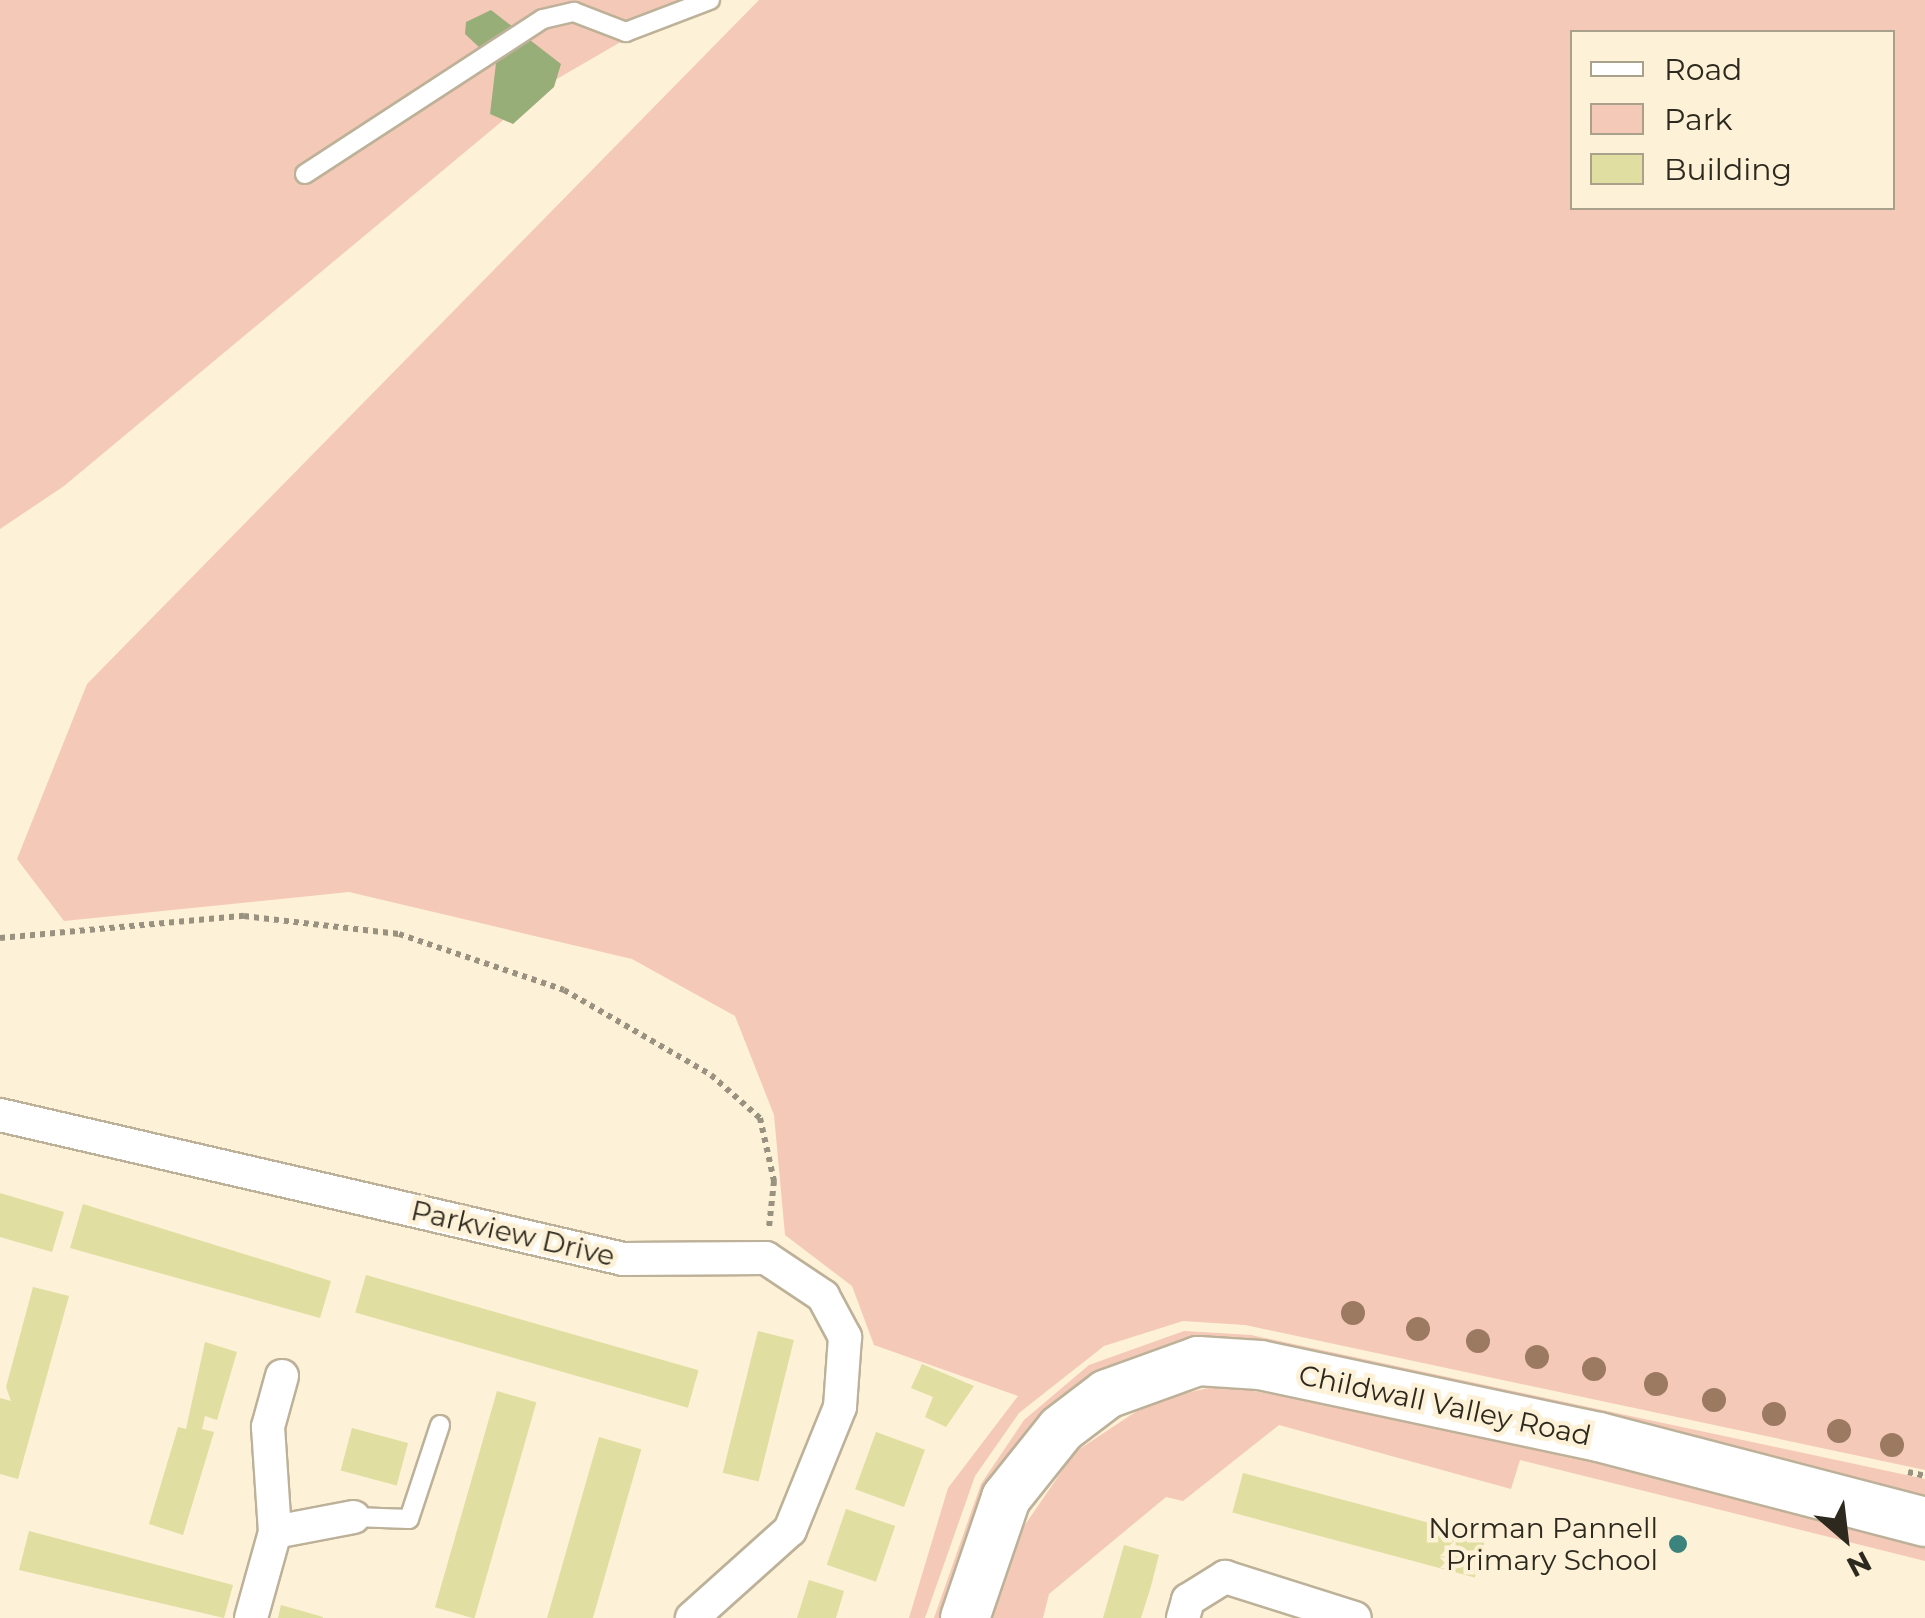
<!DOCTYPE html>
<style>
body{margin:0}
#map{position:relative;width:1925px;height:1618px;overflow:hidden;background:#fdf1d7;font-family:Montserrat,sans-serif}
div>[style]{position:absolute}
.green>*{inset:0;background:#f5c9b7}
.water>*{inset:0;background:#98ae78}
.building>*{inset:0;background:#e0dea1;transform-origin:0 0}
.path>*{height:6px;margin-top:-3px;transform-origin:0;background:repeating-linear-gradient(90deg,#9a9280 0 5px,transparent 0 10px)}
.roads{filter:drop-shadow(2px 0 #bdb199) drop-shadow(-2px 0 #bdb199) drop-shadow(0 2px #bdb199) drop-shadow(0 -2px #bdb199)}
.lane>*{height:18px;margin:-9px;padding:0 9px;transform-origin:9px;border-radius:9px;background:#fff}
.street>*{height:32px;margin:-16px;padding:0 16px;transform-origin:16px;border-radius:16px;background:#fff}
.secondary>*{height:48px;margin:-24px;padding:0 24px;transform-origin:24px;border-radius:24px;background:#fff}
.trees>*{width:24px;height:24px;margin:-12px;border-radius:50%;background:#9c7961}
.dots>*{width:28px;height:28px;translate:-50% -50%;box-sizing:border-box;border:5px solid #fdf1d7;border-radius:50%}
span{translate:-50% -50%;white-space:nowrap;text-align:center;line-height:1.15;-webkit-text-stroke:9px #fdf1d7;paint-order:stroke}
.street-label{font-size:28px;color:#2d291f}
.poi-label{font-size:28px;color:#2d291f}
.right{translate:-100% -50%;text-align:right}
.legend{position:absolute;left:1570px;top:30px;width:325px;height:180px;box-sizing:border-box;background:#fdf1d7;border:2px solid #aaa18d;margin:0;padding:12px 18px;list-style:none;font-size:30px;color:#2d291f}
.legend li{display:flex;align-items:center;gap:20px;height:50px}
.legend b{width:50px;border:2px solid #aaa18d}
.north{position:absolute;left:1795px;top:1488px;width:100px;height:100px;-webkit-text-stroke:8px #fdf1d7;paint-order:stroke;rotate:152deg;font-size:28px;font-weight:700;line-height:40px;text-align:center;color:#2d291f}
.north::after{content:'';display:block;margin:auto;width:35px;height:45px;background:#2d291f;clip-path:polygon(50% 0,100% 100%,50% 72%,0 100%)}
</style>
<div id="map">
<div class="green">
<div style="clip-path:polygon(0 0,693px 0,543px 87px,64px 486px,0 529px)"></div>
<div style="clip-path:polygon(evenodd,759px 0,1925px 0,1925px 1470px,1245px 1325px,1183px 1321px,1104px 1346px,1019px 1413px,975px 1476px,925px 1618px,909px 1618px,948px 1488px,1018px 1396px,874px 1345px,852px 1286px,785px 1235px,774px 1115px,735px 1016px,632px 959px,349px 892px,64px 921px,17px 859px,87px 684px,759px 0,1572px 32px,1892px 32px,1892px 208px,1572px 208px,1572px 32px)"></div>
<div style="clip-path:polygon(1184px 1331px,1251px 1335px,1925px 1479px,1925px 1498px,1660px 1430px,1181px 1342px,1106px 1369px,1038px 1422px,947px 1618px,934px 1618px,981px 1484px,1024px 1420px,1089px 1365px)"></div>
<div style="clip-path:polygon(1221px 1385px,1522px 1440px,1925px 1539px,1925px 1561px,1520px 1460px,1511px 1489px,1279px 1425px,1183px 1501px,1166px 1497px,1049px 1594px,1043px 1618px,989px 1618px,1020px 1532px,1075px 1452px,1152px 1401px)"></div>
</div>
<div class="water">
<div style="clip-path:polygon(491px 10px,561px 64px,554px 87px,513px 124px,490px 114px,496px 63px,465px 34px,466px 22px)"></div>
</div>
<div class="building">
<div style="clip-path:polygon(0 1193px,64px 1212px,52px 1252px,0 1237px)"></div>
<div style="clip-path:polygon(83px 1204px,331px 1281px,320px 1318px,70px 1248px)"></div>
<div style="left:366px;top:1275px;width:346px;height:39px;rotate:16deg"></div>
<div style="clip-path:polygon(33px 1287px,69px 1296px,18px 1479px,0 1474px,0 1398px,11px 1401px,6px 1387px)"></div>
<div style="left:758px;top:1331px;width:37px;height:146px;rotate:14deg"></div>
<div style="clip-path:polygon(205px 1342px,237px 1352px,217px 1420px,205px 1416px,202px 1429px,214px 1432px,183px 1535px,149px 1524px,178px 1427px,186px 1429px)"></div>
<div style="clip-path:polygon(922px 1364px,974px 1386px,946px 1427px,925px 1417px,933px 1397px,911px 1388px)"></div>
<div style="left:497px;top:1391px;width:41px;height:225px;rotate:16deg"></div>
<div style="left:352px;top:1428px;width:58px;height:44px;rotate:15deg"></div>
<div style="left:876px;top:1432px;width:52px;height:61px;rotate:20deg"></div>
<div style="left:599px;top:1437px;width:44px;height:188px;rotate:16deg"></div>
<div style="left:1243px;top:1473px;width:251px;height:41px;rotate:15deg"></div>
<div style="left:846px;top:1509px;width:52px;height:59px;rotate:19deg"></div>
<div style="clip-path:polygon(29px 1531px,233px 1585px,224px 1618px,19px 1570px)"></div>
<div style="clip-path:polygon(1124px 1545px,1159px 1555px,1151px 1586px,1141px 1618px,1103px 1618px)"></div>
<div style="clip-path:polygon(809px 1580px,844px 1591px,836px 1618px,797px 1618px)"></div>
<div style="clip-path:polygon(281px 1605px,323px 1617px,323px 1618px,278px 1618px)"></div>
</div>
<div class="path">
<div style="left:0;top:938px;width:245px;rotate:-5.2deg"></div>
<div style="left:244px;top:916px;width:156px;rotate:6.6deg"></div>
<div style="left:399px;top:934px;width:174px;rotate:18.7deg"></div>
<div style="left:564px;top:990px;width:170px;rotate:30deg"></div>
<div style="left:711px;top:1075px;width:65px;rotate:41.3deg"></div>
<div style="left:760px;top:1118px;width:65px;rotate:77.5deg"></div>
<div style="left:774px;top:1181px;width:46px;rotate:96.2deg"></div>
<div style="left:1908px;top:1472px;width:17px;rotate:13deg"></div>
</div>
<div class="roads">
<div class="lane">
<div style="left:305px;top:174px;width:284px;rotate:-33.1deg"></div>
<div style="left:543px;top:19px;width:32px;rotate:-13deg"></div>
<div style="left:574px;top:12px;width:56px;rotate:21deg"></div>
<div style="left:626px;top:32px;width:90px;rotate:-20.9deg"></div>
<div style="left:354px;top:1517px;width:55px;rotate:2.1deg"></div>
<div style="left:409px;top:1519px;width:99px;rotate:-71.7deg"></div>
</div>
<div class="street">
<div style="left:0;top:1115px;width:639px;rotate:13.01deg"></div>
<div style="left:623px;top:1259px;width:143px;rotate:-0.4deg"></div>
<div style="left:766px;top:1258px;width:69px;rotate:33.7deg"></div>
<div style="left:823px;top:1296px;width:47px;rotate:61.8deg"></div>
<div style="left:845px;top:1337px;width:70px;rotate:94.1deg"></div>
<div style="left:840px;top:1407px;width:133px;rotate:112.1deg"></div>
<div style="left:790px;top:1530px;width:132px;rotate:138.1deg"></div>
<div style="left:282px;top:1376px;width:53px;rotate:105.4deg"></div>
<div style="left:268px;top:1427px;width:105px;rotate:86.2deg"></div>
<div style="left:275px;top:1532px;width:80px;rotate:-10.8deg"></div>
<div style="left:251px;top:1618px;width:89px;rotate:-74.4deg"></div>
<div style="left:1183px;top:1618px;width:19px;rotate:-74deg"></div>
<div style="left:1188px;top:1600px;width:44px;rotate:-31.9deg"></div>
<div style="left:1225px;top:1577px;width:136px;rotate:17.5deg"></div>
</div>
<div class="secondary">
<div style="left:965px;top:1618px;width:127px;rotate:-71.1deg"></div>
<div style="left:1006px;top:1498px;width:88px;rotate:-51.4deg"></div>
<div style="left:1061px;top:1429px;width:58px;rotate:-37.3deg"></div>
<div style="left:1107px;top:1394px;width:97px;rotate:-19.9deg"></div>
<div style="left:1198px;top:1361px;width:62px;rotate:3.7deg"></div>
<div style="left:1260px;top:1365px;width:347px;rotate:12deg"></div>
<div style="left:1599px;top:1437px;width:337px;rotate:14.6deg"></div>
</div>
</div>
<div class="trees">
<div style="left:1353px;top:1313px"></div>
<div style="left:1418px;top:1329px"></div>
<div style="left:1478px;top:1341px"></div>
<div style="left:1537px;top:1357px"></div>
<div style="left:1594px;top:1369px"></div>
<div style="left:1656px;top:1384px"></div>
<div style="left:1714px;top:1400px"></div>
<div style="left:1774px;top:1414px"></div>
<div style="left:1839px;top:1431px"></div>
<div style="left:1892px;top:1445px"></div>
</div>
<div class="dots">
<div style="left:1678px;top:1544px;background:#3c837e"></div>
</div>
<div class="street-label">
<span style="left:513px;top:1233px;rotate:13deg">Parkview Drive</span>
<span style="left:1445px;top:1405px;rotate:12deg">Childwall Valley Road</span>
</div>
<div class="poi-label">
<span class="right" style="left:1658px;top:1544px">Norman Pannell<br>Primary School</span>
</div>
<ul class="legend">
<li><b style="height:12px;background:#fff"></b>Road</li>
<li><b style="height:28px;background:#f5c9b7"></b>Park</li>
<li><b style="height:28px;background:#e0dea1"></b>Building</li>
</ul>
<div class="north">N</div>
</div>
